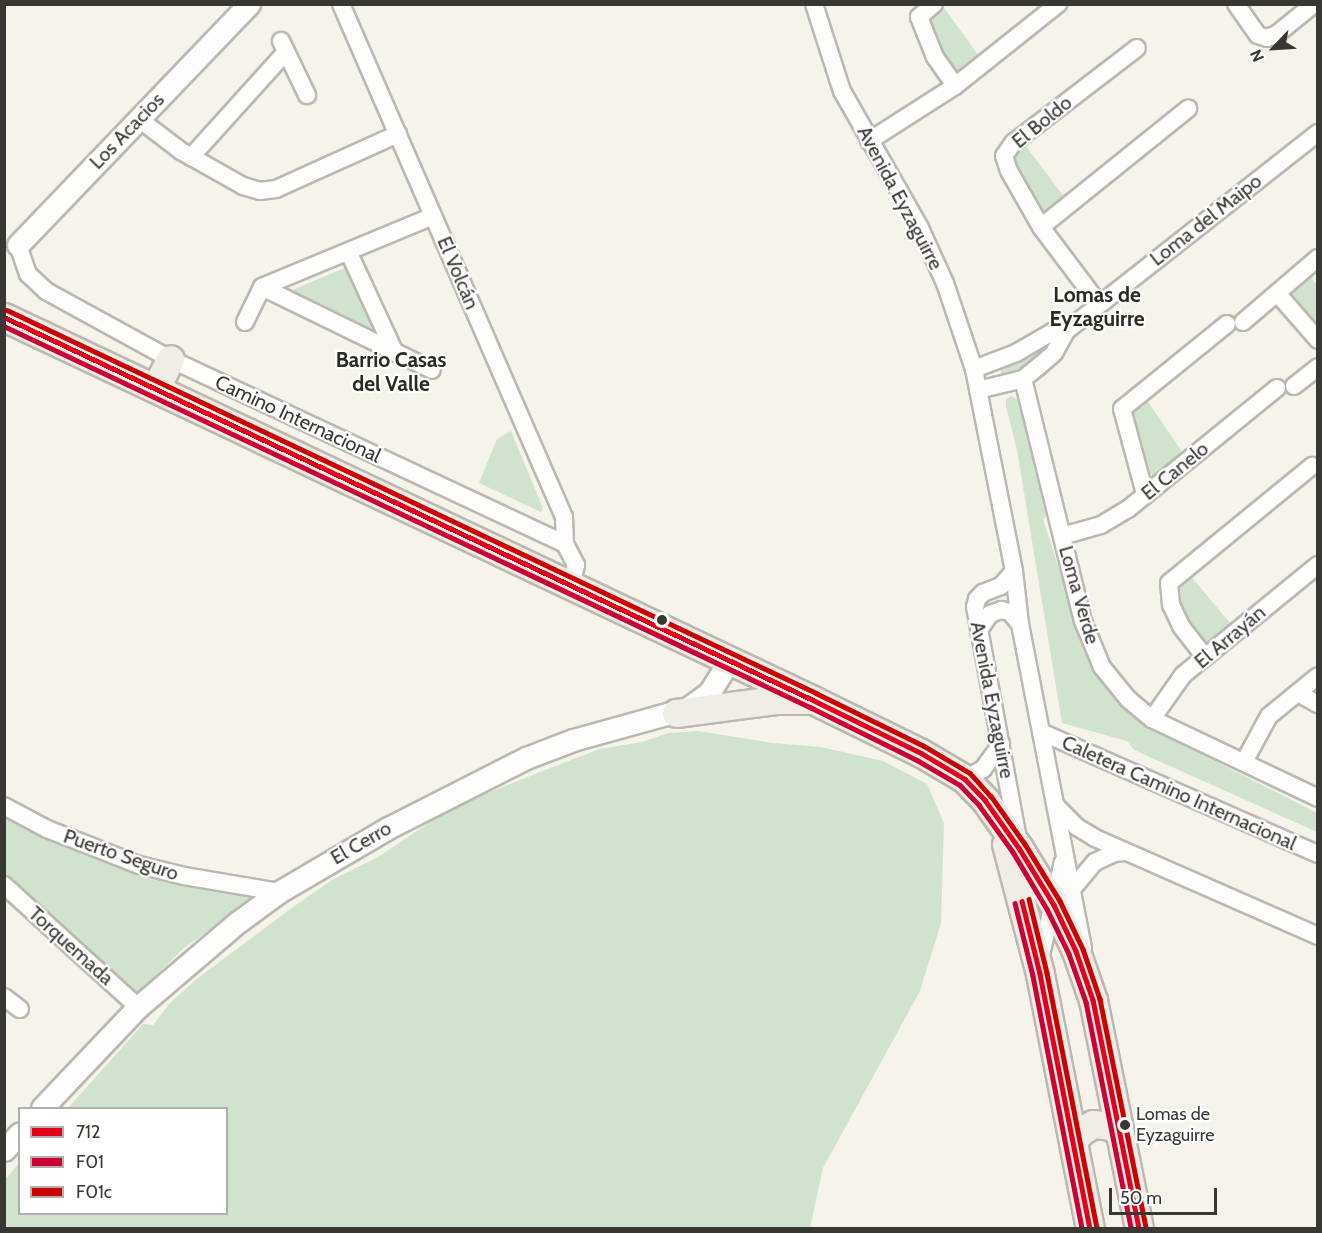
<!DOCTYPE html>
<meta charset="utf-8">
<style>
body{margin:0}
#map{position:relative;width:1322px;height:1233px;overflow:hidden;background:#f6f3eb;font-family:Cabin,sans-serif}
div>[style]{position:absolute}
.green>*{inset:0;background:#d0e4cd}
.roads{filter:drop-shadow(2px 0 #bbb8b2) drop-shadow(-2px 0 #bbb8b2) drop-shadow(0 2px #bbb8b2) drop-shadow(0 -2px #bbb8b2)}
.minor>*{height:16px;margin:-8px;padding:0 8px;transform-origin:8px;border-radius:8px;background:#fefdfc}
.tertiary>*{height:21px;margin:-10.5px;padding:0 10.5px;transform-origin:10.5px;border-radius:10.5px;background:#fefdfc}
.primary>*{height:27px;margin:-13.5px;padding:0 13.5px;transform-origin:13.5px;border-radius:13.5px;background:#f0ede7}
.bus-1>*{height:4.5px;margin:-2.25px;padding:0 2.25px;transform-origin:2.25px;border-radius:2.25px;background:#e2001a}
.bus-2>*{height:4.5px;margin:-2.25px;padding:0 2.25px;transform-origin:2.25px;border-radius:2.25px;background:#c03}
.bus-3>*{height:4.5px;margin:-2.25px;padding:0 2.25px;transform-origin:2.25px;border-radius:2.25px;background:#c00}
.dots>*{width:16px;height:16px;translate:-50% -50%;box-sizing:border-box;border:3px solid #fff;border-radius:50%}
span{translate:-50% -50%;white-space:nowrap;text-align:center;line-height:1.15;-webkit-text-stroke:4.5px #fff;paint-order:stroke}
.bus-label{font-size:18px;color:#393731}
.left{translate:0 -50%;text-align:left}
.street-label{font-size:20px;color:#393731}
.neighbourhood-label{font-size:21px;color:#2f2a1f;font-weight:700}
.frame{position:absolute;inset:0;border:6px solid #393731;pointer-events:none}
.legend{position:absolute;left:18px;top:1107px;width:210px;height:108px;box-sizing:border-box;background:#fff;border:2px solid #b0afad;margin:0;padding:8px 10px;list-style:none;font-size:18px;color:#393731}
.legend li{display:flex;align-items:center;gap:12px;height:30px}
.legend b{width:30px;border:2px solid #b0afad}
.north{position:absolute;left:1244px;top:18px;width:60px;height:60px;-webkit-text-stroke:4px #fff;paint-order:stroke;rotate:245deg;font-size:16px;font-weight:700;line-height:24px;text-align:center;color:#393731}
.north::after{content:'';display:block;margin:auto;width:21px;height:27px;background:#393731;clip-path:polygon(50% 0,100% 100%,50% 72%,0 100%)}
.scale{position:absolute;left:1109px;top:1188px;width:108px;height:27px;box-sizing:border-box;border:3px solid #393731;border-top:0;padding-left:8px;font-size:18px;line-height:21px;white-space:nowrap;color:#393731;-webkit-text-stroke:4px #fff;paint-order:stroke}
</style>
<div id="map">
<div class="green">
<div style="clip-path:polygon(939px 5px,942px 5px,981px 59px,957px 78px,947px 68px,926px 14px)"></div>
<div style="clip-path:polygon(1025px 145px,1065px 198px,1043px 219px,1010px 157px,1017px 148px)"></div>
<div style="clip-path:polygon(349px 266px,383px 342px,283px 294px)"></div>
<div style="clip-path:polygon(1311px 277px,1317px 285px,1317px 324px,1291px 294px)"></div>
<div style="clip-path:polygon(1056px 336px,1057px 340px,1021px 371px,1002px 377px,1000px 366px)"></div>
<div style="clip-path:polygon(1012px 396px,1018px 400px,1046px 516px,1043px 519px,1088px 659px,1110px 689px,1139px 719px,1140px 723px,1317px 813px,1317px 832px,1134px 750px,1127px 741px,1062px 723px,1017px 450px,1006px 406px,1006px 399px)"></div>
<div style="clip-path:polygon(1146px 399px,1183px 453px,1157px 476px,1142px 472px,1127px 413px)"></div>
<div style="clip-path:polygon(511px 431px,543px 508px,541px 512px,479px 483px,497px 439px)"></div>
<div style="clip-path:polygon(1189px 574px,1235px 629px,1216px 646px,1201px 646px,1177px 601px,1179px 583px)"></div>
<div style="clip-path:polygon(698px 731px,773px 743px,821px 747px,883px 761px,927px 784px,944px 823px,941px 923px,920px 991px,823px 1168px,810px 1228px,5px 1228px,5px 1180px,19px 1163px,20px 1214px,226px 1214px,226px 1108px,68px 1108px,143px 1024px,153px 1025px,170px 1003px,198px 978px,293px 907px,332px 880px,378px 857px,454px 806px,599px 749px,642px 742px,668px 733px)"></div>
<div style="clip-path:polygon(4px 816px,51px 842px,149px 879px,256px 897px,184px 948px,137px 994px,5px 874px)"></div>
</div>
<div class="roads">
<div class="minor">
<div style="left:341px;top:4px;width:559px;rotate:66.51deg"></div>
<div style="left:564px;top:517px;width:27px;rotate:88deg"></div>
<div style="left:814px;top:4px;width:91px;rotate:72.2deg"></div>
<div style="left:842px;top:91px;width:158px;rotate:60.3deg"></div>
<div style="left:920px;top:228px;width:60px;rotate:65.6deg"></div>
<div style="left:945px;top:283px;width:91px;rotate:71.4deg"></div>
<div style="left:974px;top:369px;width:206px;rotate:78.8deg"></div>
<div style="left:1014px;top:571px;width:53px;rotate:83.5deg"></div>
<div style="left:1020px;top:624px;width:330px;rotate:79deg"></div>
<div style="left:934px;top:4px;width:20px;rotate:139deg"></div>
<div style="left:919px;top:17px;width:43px;rotate:68.2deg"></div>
<div style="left:935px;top:57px;width:35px;rotate:55deg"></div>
<div style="left:1236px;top:4px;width:38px;rotate:55deg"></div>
<div style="left:1258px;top:35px;width:9px;rotate:18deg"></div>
<div style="left:1267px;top:38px;width:11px;rotate:-22deg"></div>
<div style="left:1277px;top:34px;width:48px;rotate:-39deg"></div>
<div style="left:281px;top:41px;width:60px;rotate:64.3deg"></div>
<div style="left:139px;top:119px;width:53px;rotate:37.3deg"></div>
<div style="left:181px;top:151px;width:71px;rotate:29.4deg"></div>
<div style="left:243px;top:186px;width:18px;rotate:16deg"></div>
<div style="left:260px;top:191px;width:16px;rotate:-7deg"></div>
<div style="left:276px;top:189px;width:134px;rotate:-24.3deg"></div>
<div style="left:869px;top:141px;width:102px;rotate:-32.6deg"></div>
<div style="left:955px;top:86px;width:132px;rotate:-38.5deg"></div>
<div style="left:191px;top:157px;width:142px;rotate:-47.9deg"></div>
<div style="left:1041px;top:227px;width:189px;rotate:-38.8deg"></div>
<div style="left:18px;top:245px;width:31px;rotate:71deg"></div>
<div style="left:28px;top:274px;width:25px;rotate:43deg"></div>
<div style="left:46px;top:291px;width:141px;rotate:28.7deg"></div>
<div style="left:170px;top:359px;width:436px;rotate:25.1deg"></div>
<div style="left:565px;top:544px;width:24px;rotate:62deg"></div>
<div style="left:576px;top:565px;width:21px;rotate:104deg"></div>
<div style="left:349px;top:253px;width:110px;rotate:65.3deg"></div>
<div style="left:262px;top:287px;width:189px;rotate:26deg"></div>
<div style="left:262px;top:287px;width:185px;rotate:-22.5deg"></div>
<div style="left:1277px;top:293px;width:62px;rotate:48.9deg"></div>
<div style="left:1099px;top:304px;width:96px;rotate:-127deg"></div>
<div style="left:1041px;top:227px;width:64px;rotate:-119.7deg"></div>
<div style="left:1009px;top:171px;width:16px;rotate:-108deg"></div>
<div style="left:1004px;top:156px;width:16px;rotate:-55deg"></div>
<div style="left:1013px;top:143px;width:156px;rotate:-37.5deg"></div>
<div style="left:245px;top:322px;width:39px;rotate:-64deg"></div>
<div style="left:1243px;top:322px;width:99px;rotate:-40.5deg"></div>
<div style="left:974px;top:369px;width:45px;rotate:-20.9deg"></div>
<div style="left:1016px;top:353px;width:44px;rotate:-30.1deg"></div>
<div style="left:1054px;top:331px;width:12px"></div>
<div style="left:1023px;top:379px;width:249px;rotate:76.1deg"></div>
<div style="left:1083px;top:621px;width:50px;rotate:67.6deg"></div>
<div style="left:1102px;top:667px;width:41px;rotate:50.9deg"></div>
<div style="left:1128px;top:699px;width:31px;rotate:40deg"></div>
<div style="left:1152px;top:719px;width:184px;rotate:25.4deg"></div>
<div style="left:1294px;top:386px;width:31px;rotate:-38deg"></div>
<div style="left:978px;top:390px;width:46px;rotate:-13.7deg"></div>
<div style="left:1023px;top:379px;width:19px;rotate:-39deg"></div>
<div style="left:1038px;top:367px;width:21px;rotate:-41deg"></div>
<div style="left:1054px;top:353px;width:25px;rotate:-61deg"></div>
<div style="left:1066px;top:331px;width:320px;rotate:-38.2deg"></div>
<div style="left:1145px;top:494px;width:88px;rotate:-105.1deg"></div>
<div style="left:1122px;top:409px;width:135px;rotate:-39deg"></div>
<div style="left:1062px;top:536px;width:41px;rotate:-15.8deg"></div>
<div style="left:1101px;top:525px;width:31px;rotate:-31deg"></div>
<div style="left:1128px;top:509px;width:192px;rotate:-39.1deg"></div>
<div style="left:1014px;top:571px;width:20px;rotate:131deg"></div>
<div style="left:1001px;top:586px;width:19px;rotate:159deg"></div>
<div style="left:983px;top:593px;width:8px;rotate:135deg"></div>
<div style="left:977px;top:599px;width:8px;rotate:104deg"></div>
<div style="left:975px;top:607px;width:236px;rotate:79.5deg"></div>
<div style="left:979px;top:630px;width:19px;rotate:-55deg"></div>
<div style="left:990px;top:614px;width:12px;rotate:-20deg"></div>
<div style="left:1001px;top:610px;width:9px;rotate:13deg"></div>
<div style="left:1010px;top:612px;width:16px;rotate:50deg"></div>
<div style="left:1205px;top:657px;width:39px;rotate:-128deg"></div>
<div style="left:1181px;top:626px;width:23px;rotate:-115deg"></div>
<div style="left:1171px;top:605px;width:22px;rotate:-95deg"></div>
<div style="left:1169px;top:583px;width:185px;rotate:-39.3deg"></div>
<div style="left:1298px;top:693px;width:23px;rotate:29deg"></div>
<div style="left:1152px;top:719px;width:54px;rotate:-54.8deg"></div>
<div style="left:1183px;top:675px;width:174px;rotate:-39.2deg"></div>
<div style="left:1041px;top:732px;width:303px;rotate:23.8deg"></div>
<div style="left:1244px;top:762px;width:52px;rotate:-61.5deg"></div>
<div style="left:1269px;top:716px;width:63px;rotate:-39.2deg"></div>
<div style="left:965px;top:779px;width:21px;rotate:-29deg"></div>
<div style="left:983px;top:769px;width:31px;rotate:-54deg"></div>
<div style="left:4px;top:806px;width:49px;rotate:28.1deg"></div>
<div style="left:47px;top:829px;width:99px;rotate:21.4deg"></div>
<div style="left:139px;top:865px;width:46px;rotate:13.7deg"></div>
<div style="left:184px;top:876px;width:96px;rotate:9.6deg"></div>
<div style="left:1057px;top:807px;width:28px;rotate:45deg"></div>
<div style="left:1077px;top:827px;width:21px;rotate:31deg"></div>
<div style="left:1095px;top:838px;width:244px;rotate:23.7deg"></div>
<div style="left:4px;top:885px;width:181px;rotate:42.3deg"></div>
<div style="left:1073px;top:888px;width:34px;rotate:-50deg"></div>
<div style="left:1095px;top:862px;width:21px;rotate:-25deg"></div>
<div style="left:1114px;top:853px;width:11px;rotate:-5deg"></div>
<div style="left:1040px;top:959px;width:100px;rotate:-76.7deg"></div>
<div style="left:4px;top:997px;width:20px;rotate:37deg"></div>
</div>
<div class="tertiary">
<div style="left:18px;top:245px;width:334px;rotate:-46.2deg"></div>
<div style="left:42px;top:1108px;width:139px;rotate:-46.5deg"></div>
<div style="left:138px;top:1007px;width:131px;rotate:-40.4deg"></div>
<div style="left:238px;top:922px;width:51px;rotate:-36.2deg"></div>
<div style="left:279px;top:892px;width:126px;rotate:-30.4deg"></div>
<div style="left:388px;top:828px;width:155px;rotate:-26.9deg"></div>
<div style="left:526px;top:758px;width:50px;rotate:-21deg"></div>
<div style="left:573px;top:740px;width:119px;rotate:-15.5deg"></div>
<div style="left:688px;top:708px;width:26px;rotate:-36deg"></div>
<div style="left:709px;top:693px;width:36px;rotate:-58deg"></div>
<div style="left:4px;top:1150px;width:23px;rotate:-47deg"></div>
</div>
<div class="primary">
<div style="left:4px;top:317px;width:895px;rotate:25.33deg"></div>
<div style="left:813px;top:700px;width:120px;rotate:26.1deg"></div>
<div style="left:921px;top:753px;width:51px;rotate:30.6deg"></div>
<div style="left:965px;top:779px;width:29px;rotate:46deg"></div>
<div style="left:985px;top:800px;width:59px;rotate:54.7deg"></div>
<div style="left:1019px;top:848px;width:67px;rotate:58.4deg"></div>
<div style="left:1054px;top:905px;width:51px;rotate:64.4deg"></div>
<div style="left:1076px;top:951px;width:52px;rotate:70.9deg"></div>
<div style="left:1093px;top:1000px;width:233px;rotate:78.6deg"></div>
<div style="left:156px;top:388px;width:32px;rotate:-64deg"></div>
<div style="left:676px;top:713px;width:101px;rotate:-7.4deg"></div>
<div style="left:776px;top:700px;width:30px"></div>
<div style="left:1006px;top:844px;width:134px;rotate:75.3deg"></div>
<div style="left:1040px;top:974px;width:259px;rotate:78.9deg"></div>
<div style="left:1073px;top:1142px;width:12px;rotate:-55deg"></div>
<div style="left:1080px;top:1132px;width:15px;rotate:-32deg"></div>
<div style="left:1093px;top:1124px;width:18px;rotate:6deg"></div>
<div style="left:1111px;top:1126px;width:11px;rotate:38deg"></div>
</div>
</div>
<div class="bus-1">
<div style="left:4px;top:317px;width:895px;rotate:25.33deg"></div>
<div style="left:813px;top:700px;width:120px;rotate:26.1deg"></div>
<div style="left:921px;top:753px;width:51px;rotate:30.6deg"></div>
<div style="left:965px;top:779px;width:29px;rotate:46deg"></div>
<div style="left:985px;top:800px;width:59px;rotate:54.7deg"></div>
<div style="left:1019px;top:848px;width:67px;rotate:58.4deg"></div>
<div style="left:1054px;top:905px;width:51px;rotate:64.4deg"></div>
<div style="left:1076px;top:951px;width:52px;rotate:70.9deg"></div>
<div style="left:1093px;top:1000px;width:233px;rotate:78.6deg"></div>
<div style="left:1022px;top:901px;width:75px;rotate:76.1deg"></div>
<div style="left:1040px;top:974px;width:259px;rotate:78.9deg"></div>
</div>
<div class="bus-2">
<div style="left:4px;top:326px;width:892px;rotate:25.3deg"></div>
<div style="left:810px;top:707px;width:119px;rotate:26.4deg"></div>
<div style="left:917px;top:760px;width:50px;rotate:30.2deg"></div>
<div style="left:960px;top:785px;width:28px;rotate:46deg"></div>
<div style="left:979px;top:805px;width:58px;rotate:54.1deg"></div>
<div style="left:1013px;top:852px;width:66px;rotate:59.2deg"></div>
<div style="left:1047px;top:909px;width:50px;rotate:63.9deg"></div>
<div style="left:1069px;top:954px;width:51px;rotate:70.5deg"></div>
<div style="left:1086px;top:1002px;width:230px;rotate:78.7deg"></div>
<div style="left:1015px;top:903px;width:75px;rotate:76.1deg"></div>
<div style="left:1033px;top:976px;width:257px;rotate:79deg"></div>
</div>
<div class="bus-3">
<div style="left:7px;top:310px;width:895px;rotate:25.33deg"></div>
<div style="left:816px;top:693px;width:120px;rotate:26.1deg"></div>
<div style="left:924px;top:746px;width:53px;rotate:30.4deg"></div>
<div style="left:970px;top:773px;width:31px;rotate:48deg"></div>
<div style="left:991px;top:796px;width:59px;rotate:54.7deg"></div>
<div style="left:1025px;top:844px;width:67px;rotate:58.4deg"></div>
<div style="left:1060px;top:901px;width:53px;rotate:64.4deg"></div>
<div style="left:1083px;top:949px;width:53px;rotate:71.2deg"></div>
<div style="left:1100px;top:999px;width:233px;rotate:78.6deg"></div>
<div style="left:1029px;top:899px;width:76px;rotate:76.3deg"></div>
<div style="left:1047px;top:973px;width:259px;rotate:78.9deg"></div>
</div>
<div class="dots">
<div style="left:662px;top:620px;background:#393731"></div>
<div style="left:1125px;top:1125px;background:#393731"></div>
</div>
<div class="bus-label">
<span class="left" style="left:1136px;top:1125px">Lomas de<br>Eyzaguirre</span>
</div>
<div class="street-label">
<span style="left:1042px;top:122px;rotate:-39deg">El Boldo</span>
<span style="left:127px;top:131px;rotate:-46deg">Los Acacios</span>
<span style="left:900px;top:198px;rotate:62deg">Avenida Eyzaguirre</span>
<span style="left:1206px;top:220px;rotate:-38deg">Loma del Maipo</span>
<span style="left:458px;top:273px;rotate:67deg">El Volcán</span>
<span style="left:298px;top:419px;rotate:25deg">Camino Internacional</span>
<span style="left:1175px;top:471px;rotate:-39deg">El Canelo</span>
<span style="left:1079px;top:595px;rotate:74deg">Loma Verde</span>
<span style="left:1230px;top:637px;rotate:-40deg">El Arrayán</span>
<span style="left:992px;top:700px;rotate:79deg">Avenida Eyzaguirre</span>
<span style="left:1179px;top:793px;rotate:24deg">Caletera Camino Internacional</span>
<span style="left:361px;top:843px;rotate:-30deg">El Cerro</span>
<span style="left:121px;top:855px;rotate:19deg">Puerto Seguro</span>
<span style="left:71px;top:946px;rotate:42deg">Torquemada</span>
</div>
<div class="neighbourhood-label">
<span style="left:1097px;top:307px">Lomas de<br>Eyzaguirre</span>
<span style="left:391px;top:372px">Barrio Casas<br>del Valle</span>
</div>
<div class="frame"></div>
<ul class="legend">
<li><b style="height:8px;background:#e2001a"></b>712</li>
<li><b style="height:8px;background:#c03"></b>F01</li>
<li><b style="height:8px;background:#c00"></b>F01c</li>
</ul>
<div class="north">N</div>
<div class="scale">50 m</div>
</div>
